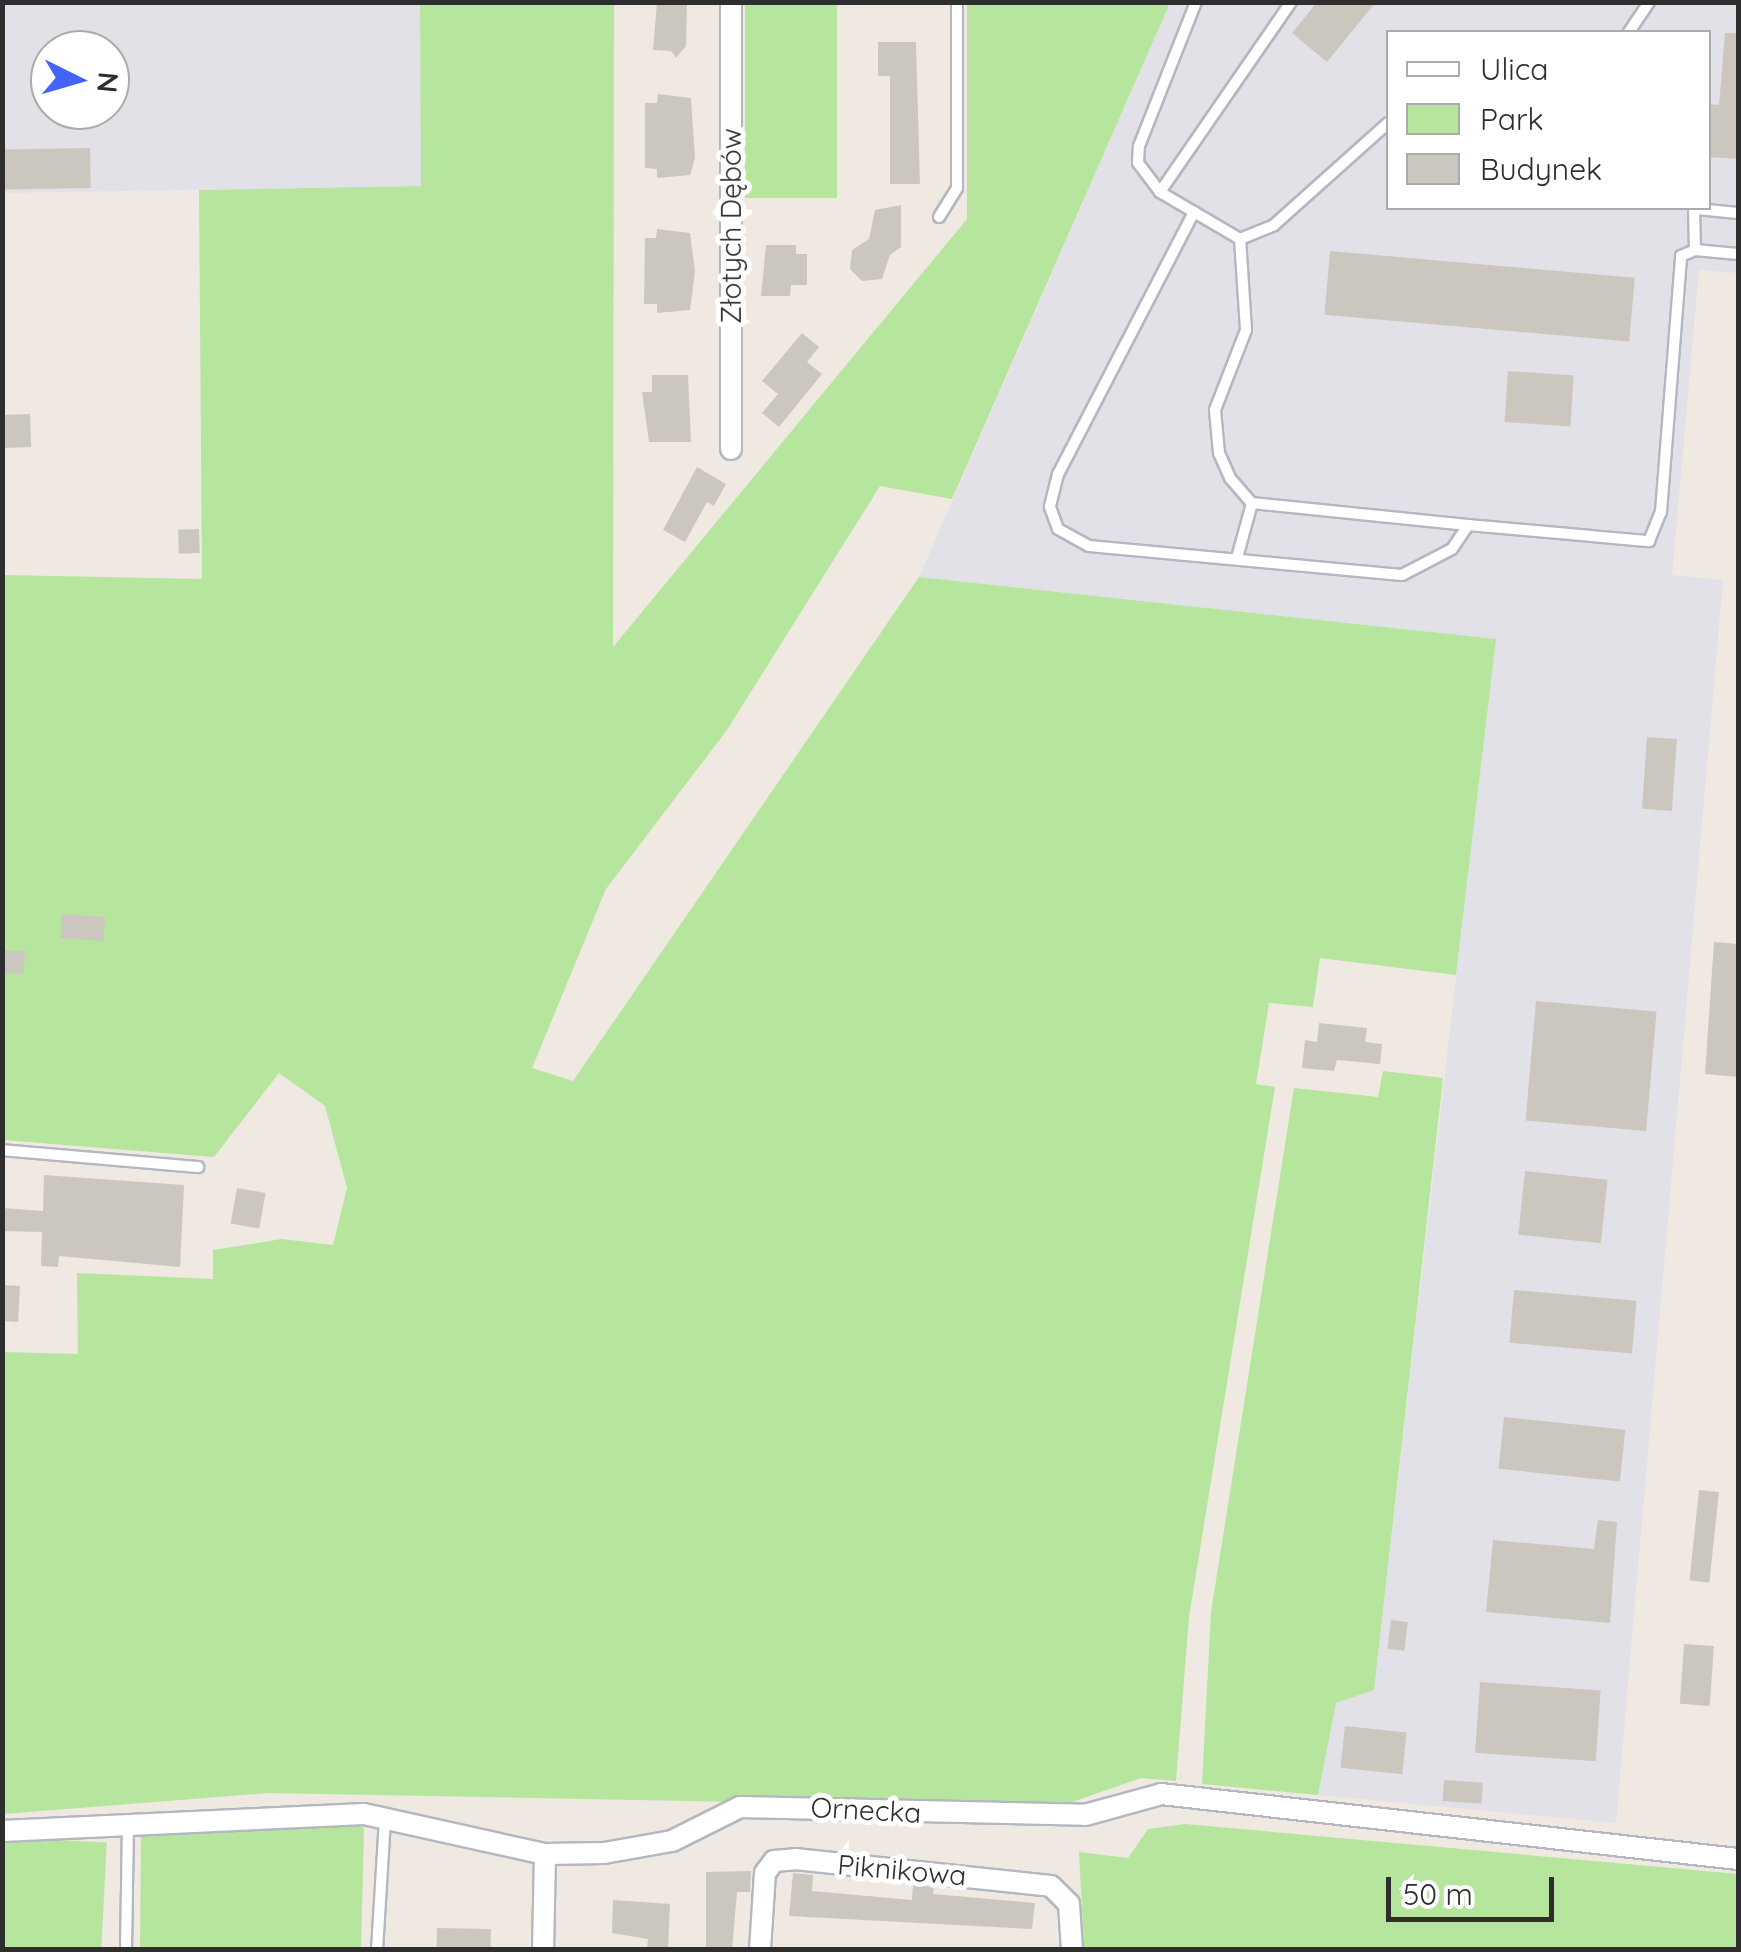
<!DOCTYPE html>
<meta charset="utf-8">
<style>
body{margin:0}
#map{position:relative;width:1741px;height:1952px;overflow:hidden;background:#efe9e1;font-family:Quicksand,sans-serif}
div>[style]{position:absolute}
.industrial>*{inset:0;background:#e3e1e8}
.green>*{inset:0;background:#b6e59e;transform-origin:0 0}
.building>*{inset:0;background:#cbc7bf;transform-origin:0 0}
.roads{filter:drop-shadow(2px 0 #b4b7c1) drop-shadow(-2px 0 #b4b7c1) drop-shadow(0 2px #b4b7c1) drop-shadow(0 -2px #b4b7c1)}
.service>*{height:10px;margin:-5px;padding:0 5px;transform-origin:5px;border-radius:5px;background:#fff}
.minor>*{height:20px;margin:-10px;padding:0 10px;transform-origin:10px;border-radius:10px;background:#fff}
span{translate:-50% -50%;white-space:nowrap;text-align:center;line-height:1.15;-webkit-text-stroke:10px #fff;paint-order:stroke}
.street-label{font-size:28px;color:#2e2e2e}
.frame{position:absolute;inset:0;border:5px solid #2e2e2e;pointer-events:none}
.legend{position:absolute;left:1386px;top:30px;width:325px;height:180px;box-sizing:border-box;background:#fff;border:2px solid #ababab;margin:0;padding:12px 18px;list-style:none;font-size:30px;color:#2e2e2e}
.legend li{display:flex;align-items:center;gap:20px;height:50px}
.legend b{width:50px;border:2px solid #ababab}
.north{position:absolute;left:30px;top:30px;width:100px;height:100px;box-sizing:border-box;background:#fff;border:2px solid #ababab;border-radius:50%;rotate:95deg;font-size:28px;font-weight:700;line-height:40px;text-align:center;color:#2e2e2e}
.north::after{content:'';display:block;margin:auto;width:35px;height:45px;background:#4264fb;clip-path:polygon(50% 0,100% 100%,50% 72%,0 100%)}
.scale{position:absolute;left:1386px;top:1877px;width:168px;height:45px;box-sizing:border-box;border:5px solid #2e2e2e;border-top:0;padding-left:12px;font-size:30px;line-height:35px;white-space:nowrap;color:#2e2e2e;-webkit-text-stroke:8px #fff;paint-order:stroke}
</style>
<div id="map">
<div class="industrial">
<div style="clip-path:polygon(evenodd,2px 3px,420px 3px,422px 186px,3px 193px,2px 3px,50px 50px,110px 50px,110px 110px,50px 110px,50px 50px)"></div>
<div style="clip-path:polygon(evenodd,1170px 3px,1738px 3px,1738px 273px,1699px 270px,1672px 575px,1723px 580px,1616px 1823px,1318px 1795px,1336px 1703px,1374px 1690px,1495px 639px,919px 577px,1170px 3px,1388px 32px,1708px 32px,1708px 208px,1388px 208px,1388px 32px)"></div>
</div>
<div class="green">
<div style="clip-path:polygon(420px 3px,614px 3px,613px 647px,967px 219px,967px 3px,1170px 3px,952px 499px,880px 486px,727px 730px,606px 889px,532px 1068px,573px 1081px,919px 577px,1496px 639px,1456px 975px,1320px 958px,1313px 1007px,1269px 1003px,1256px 1084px,1275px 1087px,1189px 1617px,1176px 1781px,1141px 1778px,1055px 1808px,269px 1793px,3px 1814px,3px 1352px,78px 1354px,77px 1273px,213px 1279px,213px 1250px,282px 1239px,333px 1245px,347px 1188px,325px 1106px,279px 1073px,214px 1157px,3px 1140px,3px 575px,202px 579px,199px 190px,421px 186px)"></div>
<div style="left:745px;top:3px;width:92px;height:195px"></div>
<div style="clip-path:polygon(1383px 1071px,1443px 1078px,1374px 1690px,1336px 1703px,1318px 1795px,1202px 1784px,1211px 1612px,1294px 1088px,1378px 1097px)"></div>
<div style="clip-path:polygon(356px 1821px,364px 1829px,361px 1949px,140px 1950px,141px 1834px)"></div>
<div style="clip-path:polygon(1185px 1824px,1738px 1874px,1738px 1949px,1084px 1949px,1079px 1852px,1128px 1858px,1148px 1829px)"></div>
<div style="left:2px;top:1837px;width:105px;height:112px;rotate:3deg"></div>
</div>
<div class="building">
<div style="clip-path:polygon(657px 2px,687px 2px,686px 46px,676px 58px,671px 51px,653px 50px)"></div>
<div style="clip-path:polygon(1317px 2px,1376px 2px,1327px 62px,1292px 33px)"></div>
<div style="clip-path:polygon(1725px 33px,1738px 33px,1738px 159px,1708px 157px,1708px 104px,1719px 105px)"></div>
<div style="clip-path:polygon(878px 42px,916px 42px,920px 184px,890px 184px,890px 76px,878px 76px)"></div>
<div style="clip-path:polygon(658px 94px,691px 98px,695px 158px,690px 175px,657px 178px,657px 169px,645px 168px,645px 103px,657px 103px)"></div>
<div style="left:90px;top:148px;width:40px;height:88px;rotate:89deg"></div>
<div style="clip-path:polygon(901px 205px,901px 247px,890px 255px,882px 279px,862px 281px,850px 269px,852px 250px,869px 239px,875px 210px)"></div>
<div style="clip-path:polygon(657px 229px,690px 233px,695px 271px,690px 310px,657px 313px,657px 304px,644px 304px,645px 238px,656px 238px)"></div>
<div style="clip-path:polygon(766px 245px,796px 245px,796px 254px,807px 254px,807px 285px,791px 285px,790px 296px,761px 296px)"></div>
<div style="left:1330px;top:251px;width:306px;height:64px;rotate:5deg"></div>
<div style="clip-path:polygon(802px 333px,819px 347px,807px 362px,822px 374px,779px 427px,762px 413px,778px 394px,762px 381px)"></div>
<div style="left:1508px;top:371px;width:66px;height:51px;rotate:4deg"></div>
<div style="clip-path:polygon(652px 375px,688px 375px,691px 442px,649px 442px,642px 392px,652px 392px)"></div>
<div style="left:30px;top:414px;width:33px;height:28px;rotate:88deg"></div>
<div style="clip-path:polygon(697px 467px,726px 484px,714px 506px,707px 502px,685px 542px,663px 530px)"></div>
<div style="left:199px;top:529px;width:24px;height:21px;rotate:88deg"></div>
<div style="left:1647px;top:737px;width:30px;height:72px;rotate:4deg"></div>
<div style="left:62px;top:914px;width:43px;height:24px;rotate:4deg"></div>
<div style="clip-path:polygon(1714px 942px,1738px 944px,1738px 1077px,1705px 1074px)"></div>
<div style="left:4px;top:950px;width:21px;height:23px;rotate:3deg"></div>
<div style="left:1536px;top:1001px;width:121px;height:120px;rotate:5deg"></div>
<div style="clip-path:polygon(1319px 1023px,1367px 1028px,1365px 1042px,1382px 1044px,1380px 1064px,1337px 1060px,1334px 1071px,1302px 1068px,1305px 1040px,1317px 1042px)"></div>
<div style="left:1525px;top:1171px;width:83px;height:64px;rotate:6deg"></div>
<div style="clip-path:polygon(44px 1175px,184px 1185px,180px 1267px,59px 1256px,58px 1267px,41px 1266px,42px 1232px,2px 1231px,2px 1208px,43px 1211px)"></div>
<div style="left:237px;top:1188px;width:29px;height:36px;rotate:10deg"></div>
<div style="left:2px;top:1285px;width:18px;height:36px;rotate:3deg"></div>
<div style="left:1514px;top:1290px;width:123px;height:53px;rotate:5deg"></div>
<div style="left:1504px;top:1417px;width:122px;height:52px;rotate:6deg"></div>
<div style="left:1699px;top:1490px;width:20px;height:91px;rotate:6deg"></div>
<div style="clip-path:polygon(1598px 1520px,1617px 1522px,1610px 1623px,1486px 1612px,1493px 1540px,1594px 1549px)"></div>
<div style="left:1391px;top:1620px;width:17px;height:29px;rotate:7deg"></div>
<div style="left:1684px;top:1644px;width:30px;height:60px;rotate:4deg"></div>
<div style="left:1480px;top:1682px;width:121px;height:71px;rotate:4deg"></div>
<div style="left:1345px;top:1726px;width:62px;height:42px;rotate:6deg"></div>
<div style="left:1444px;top:1780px;width:39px;height:21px;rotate:4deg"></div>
<div style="clip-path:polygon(751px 1871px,750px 1892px,737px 1892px,732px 1950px,706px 1950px,706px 1872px)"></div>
<div style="clip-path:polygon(793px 1873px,813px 1875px,812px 1891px,912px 1900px,913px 1885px,934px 1887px,933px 1894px,1035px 1903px,1032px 1929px,789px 1916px)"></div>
<div style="clip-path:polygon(613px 1900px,670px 1904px,668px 1950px,647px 1950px,648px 1939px,612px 1933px)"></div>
<div style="left:437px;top:1928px;width:54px;height:22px;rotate:1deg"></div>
</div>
<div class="roads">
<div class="service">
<div style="left:1629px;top:32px;width:36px;rotate:-56deg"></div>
<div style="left:1160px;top:192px;width:36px;rotate:-127deg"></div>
<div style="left:1138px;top:163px;width:17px;rotate:-87deg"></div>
<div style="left:1139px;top:146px;width:155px;rotate:-68.4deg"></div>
<div style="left:1694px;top:208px;width:42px;rotate:88.6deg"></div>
<div style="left:1695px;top:250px;width:43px;rotate:5.3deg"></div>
<div style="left:1697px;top:209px;width:41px;rotate:5.6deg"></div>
<div style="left:1194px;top:212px;width:295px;rotate:117.4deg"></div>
<div style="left:1058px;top:474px;width:34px;rotate:104deg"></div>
<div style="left:1050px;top:507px;width:23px;rotate:70deg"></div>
<div style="left:1058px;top:529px;width:35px;rotate:29deg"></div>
<div style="left:1089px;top:546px;width:314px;rotate:5.3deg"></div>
<div style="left:1402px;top:575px;width:56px;rotate:-27.5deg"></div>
<div style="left:1452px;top:549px;width:29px;rotate:-56deg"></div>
<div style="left:1468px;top:525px;width:182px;rotate:5.1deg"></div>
<div style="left:1649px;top:541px;width:31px;rotate:-68deg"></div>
<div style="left:1661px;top:512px;width:257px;rotate:-85.5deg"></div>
<div style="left:1681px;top:256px;width:15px;rotate:-23deg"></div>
<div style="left:939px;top:217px;width:34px;rotate:-58deg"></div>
<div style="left:957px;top:188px;width:186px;rotate:-90deg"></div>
<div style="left:1240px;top:239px;width:91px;rotate:86.2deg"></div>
<div style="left:1246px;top:330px;width:86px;rotate:111.2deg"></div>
<div style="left:1215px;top:410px;width:43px;rotate:84.7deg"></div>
<div style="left:1219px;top:453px;width:27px;rotate:66deg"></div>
<div style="left:1230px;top:478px;width:33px;rotate:49deg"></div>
<div style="left:1252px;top:503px;width:217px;rotate:5.8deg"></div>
<div style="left:1240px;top:239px;width:93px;rotate:-149.6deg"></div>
<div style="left:1160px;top:192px;width:231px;rotate:-55.4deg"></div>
<div style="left:1240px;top:239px;width:37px;rotate:-22deg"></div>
<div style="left:1274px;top:225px;width:153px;rotate:-41.8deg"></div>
<div style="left:1237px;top:558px;width:57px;rotate:-74.7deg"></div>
<div style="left:2px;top:1150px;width:197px;rotate:5deg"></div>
<div style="left:126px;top:1950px;width:125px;rotate:-89.1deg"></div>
<div style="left:377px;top:1950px;width:131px;rotate:-86.5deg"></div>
</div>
<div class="minor">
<div style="left:731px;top:2px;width:447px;rotate:90deg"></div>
<div style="left:2px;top:1831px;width:362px;rotate:-2.7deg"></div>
<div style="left:364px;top:1814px;width:185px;rotate:12.5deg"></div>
<div style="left:545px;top:1854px;width:59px;rotate:-1deg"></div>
<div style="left:604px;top:1853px;width:69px;rotate:-10deg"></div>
<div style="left:672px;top:1841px;width:76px;rotate:-26.6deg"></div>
<div style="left:740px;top:1807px;width:345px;rotate:1.3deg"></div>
<div style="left:1085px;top:1815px;width:79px;rotate:-15.4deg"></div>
<div style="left:1161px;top:1794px;width:581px;rotate:6.43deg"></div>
<div style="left:543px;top:1950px;width:96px;rotate:-88.8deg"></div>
<div style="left:760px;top:1950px;width:77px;rotate:-86.3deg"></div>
<div style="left:765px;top:1873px;width:15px;rotate:-53deg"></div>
<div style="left:774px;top:1861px;width:21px;rotate:-5deg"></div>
<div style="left:795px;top:1859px;width:257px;rotate:6deg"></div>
<div style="left:1051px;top:1886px;width:25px;rotate:45deg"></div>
<div style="left:1069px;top:1904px;width:46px;rotate:86.3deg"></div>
</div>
</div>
<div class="street-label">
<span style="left:731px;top:226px;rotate:-90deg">Złotych Dębów</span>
<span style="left:866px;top:1810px;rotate:3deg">Ornecka</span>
<span style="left:902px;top:1870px;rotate:5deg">Piknikowa</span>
</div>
<div class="frame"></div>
<ul class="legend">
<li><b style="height:12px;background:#fff"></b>Ulica</li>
<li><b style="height:28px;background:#b6e59e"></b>Park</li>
<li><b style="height:28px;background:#cbc7bf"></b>Budynek</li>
</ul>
<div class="north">N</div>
<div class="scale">50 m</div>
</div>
